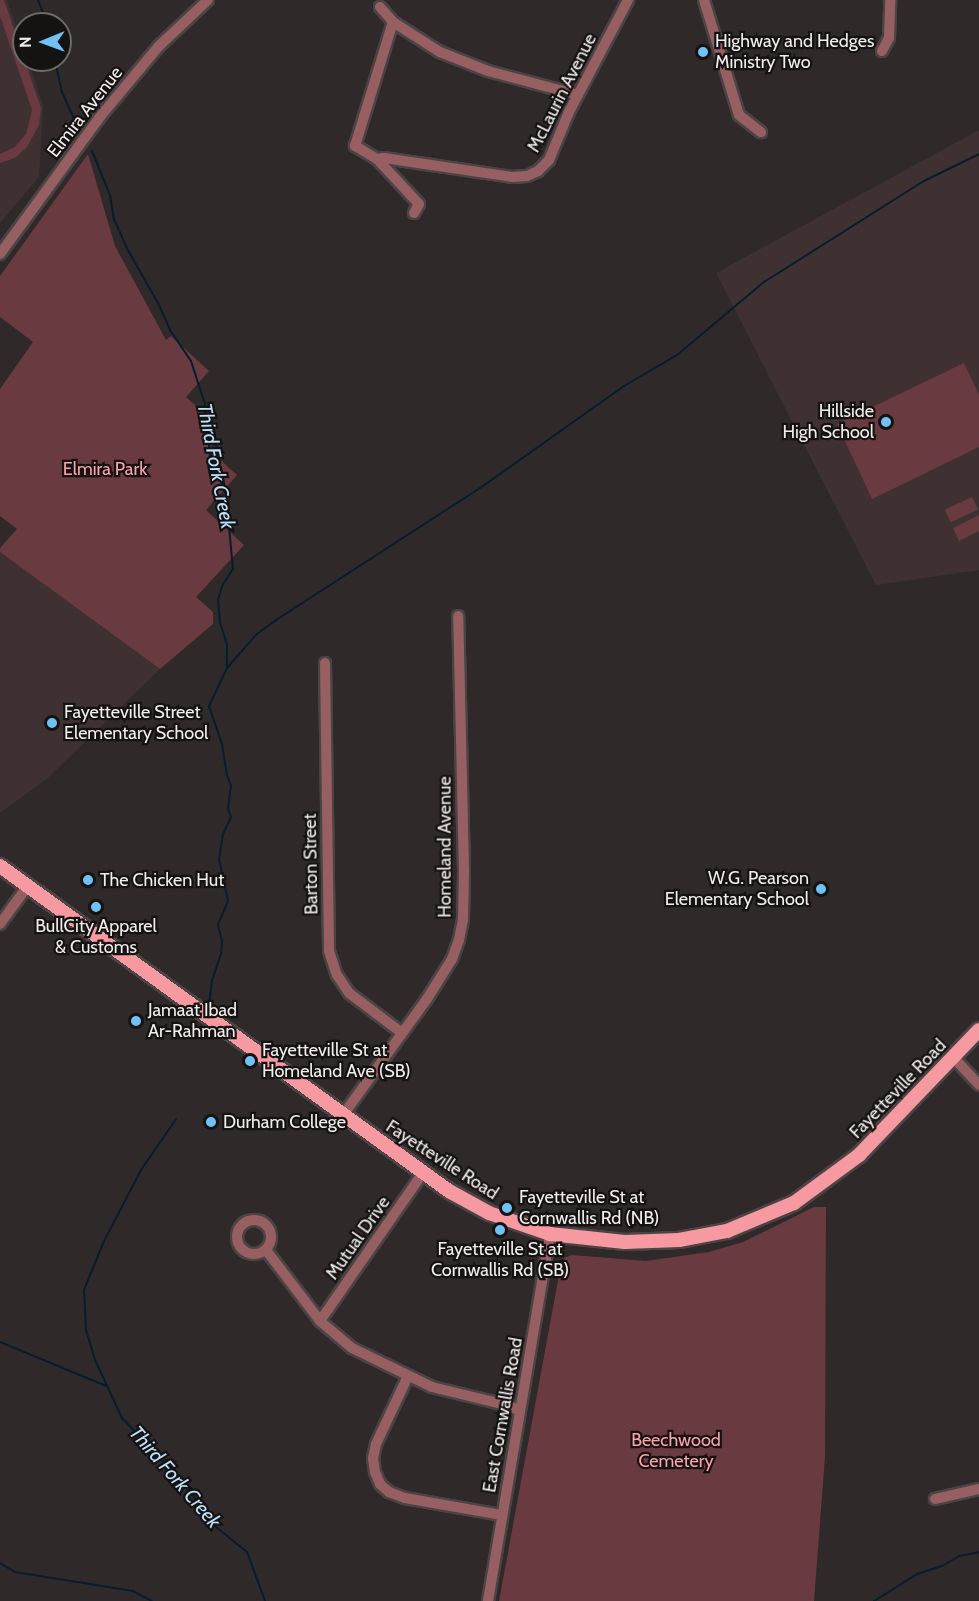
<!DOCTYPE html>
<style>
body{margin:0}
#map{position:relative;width:979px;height:1601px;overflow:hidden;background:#302929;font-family:Cabin,sans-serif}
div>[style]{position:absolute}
.built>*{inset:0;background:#3f3132}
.green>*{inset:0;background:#693a3f;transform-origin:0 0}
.stream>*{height:2px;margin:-1px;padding:0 1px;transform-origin:1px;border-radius:1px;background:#051e2d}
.roads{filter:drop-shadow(2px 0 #4b4444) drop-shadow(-2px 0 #4b4444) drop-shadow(0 2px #4b4444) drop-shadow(0 -2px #4b4444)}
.minor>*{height:10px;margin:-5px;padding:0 5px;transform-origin:5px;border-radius:5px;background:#985f63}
.minor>.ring{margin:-5px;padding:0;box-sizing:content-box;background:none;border:10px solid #985f63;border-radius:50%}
.major>*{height:14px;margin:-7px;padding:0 7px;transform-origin:7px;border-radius:7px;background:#f799a0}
.dots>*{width:16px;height:16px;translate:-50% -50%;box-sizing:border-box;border:3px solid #151212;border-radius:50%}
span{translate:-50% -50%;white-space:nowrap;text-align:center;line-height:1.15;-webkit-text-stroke:4.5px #151212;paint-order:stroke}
.poi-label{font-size:18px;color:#f2eded}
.left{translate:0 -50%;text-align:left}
.right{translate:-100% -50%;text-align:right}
.street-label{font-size:18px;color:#f2eded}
.park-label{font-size:18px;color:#fda2a9}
.water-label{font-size:20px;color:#bbe1fc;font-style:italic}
.north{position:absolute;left:12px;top:12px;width:60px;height:60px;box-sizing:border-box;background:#151212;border:2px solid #6d6a6a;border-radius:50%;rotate:269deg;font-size:16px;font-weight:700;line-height:24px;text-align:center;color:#f2eded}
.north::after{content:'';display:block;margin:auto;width:21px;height:27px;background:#71c1f5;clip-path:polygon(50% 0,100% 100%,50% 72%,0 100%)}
</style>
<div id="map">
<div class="built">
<div style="clip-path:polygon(0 0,7px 0,24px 50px,24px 60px,28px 60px,43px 106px,39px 177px,0 223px)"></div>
<div style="clip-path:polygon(979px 130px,979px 570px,876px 585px,716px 273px)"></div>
<div style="clip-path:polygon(0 552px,160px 669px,49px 777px,0 813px)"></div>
</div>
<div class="green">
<div style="clip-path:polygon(0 0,4px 0,41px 108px,39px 125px,27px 147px,15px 158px,0 163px,0 154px,15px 147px,26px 134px,32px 110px,0 16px)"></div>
<div style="clip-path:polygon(88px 154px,115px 246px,166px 340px,171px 336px,209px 371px,186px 397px,205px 414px,216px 440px,208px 449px,237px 475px,206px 510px,244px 545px,196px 597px,213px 612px,213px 624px,160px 669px,0 552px,0 548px,17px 529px,0 516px,0 389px,33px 342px,0 317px,0 276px)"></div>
<div style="clip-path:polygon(964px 363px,979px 395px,979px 447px,872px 499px,837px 424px)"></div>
<div style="left:972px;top:497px;width:14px;height:30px;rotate:65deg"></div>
<div style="clip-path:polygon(979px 515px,979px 531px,959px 541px,953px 528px)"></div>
<div style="clip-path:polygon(814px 1207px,826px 1207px,825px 1457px,814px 1601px,499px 1601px,561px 1264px,564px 1258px,572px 1255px,646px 1261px,709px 1252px,743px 1242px)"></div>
</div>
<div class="stream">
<div style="left:38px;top:0;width:26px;rotate:69deg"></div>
<div style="left:55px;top:60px;width:33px;rotate:78deg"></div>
<div style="left:62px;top:92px;width:36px;rotate:66deg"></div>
<div style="left:92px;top:151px;width:48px;rotate:67.8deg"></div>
<div style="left:110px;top:195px;width:24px;rotate:81deg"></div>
<div style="left:114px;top:219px;width:36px;rotate:66deg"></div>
<div style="left:129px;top:252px;width:61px;rotate:60.5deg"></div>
<div style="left:159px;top:305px;width:27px;rotate:66deg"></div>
<div style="left:170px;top:330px;width:37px;rotate:56deg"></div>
<div style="left:191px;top:361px;width:45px;rotate:72deg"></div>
<div style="left:205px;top:404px;width:52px;rotate:84.5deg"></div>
<div style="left:210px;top:456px;width:41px;rotate:67.2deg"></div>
<div style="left:226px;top:494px;width:75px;rotate:84.7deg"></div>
<div style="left:233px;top:569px;width:20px;rotate:123deg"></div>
<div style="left:222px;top:586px;width:15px;rotate:106deg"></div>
<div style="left:218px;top:600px;width:22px;rotate:85deg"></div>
<div style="left:220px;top:622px;width:24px;rotate:73deg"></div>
<div style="left:227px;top:645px;width:23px;rotate:90deg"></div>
<div style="left:227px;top:668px;width:42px;rotate:115.3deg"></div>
<div style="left:209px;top:706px;width:40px;rotate:71.1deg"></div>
<div style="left:222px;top:744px;width:31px;rotate:81deg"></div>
<div style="left:227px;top:775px;width:12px;rotate:70deg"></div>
<div style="left:231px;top:786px;width:22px;rotate:98deg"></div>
<div style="left:228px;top:808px;width:9px;rotate:72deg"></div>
<div style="left:231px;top:817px;width:19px;rotate:115deg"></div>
<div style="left:223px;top:834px;width:25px;rotate:99deg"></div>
<div style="left:219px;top:859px;width:43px;rotate:77.9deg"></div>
<div style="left:228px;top:901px;width:26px;rotate:113deg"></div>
<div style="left:218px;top:925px;width:16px;rotate:76deg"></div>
<div style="left:222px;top:941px;width:13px;rotate:94deg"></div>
<div style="left:221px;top:954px;width:28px;rotate:109deg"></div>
<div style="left:212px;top:980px;width:25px;rotate:97deg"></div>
<div style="left:227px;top:668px;width:45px;rotate:-48.6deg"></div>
<div style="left:257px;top:634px;width:24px;rotate:-36deg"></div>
<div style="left:276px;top:620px;width:243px;rotate:-32.9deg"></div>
<div style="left:480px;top:488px;width:176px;rotate:-35.3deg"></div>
<div style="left:624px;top:386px;width:61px;rotate:-30.3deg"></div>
<div style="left:677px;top:355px;width:114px;rotate:-40deg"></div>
<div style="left:764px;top:282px;width:189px;rotate:-32.3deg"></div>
<div style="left:924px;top:181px;width:61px;rotate:-26.1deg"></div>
<div style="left:176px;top:1119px;width:62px;rotate:124.5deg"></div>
<div style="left:141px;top:1170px;width:80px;rotate:117.5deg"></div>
<div style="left:104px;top:1241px;width:53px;rotate:112.2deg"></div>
<div style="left:84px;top:1290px;width:40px;rotate:87.1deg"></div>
<div style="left:86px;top:1330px;width:34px;rotate:73deg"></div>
<div style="left:96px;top:1362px;width:62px;rotate:65.1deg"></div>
<div style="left:122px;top:1418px;width:29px;rotate:46deg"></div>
<div style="left:142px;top:1439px;width:17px;rotate:36deg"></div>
<div style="left:156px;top:1449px;width:34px;rotate:60deg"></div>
<div style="left:173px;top:1479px;width:22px;rotate:34deg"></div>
<div style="left:191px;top:1491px;width:32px;rotate:62deg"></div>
<div style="left:206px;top:1519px;width:53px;rotate:38.8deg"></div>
<div style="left:247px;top:1552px;width:52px;rotate:69.8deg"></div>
<div style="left:0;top:1342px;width:115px;rotate:22.5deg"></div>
<div style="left:0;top:1563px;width:17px;rotate:31deg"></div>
<div style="left:15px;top:1572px;width:120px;rotate:9.1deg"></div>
<div style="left:133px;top:1591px;width:21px;rotate:28deg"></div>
<div style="left:874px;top:1601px;width:51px;rotate:-32.1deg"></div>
<div style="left:917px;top:1574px;width:26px;rotate:-18deg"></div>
<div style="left:942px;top:1566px;width:20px;rotate:-30deg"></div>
<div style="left:959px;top:1556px;width:20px;rotate:-11deg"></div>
</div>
<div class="roads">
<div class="minor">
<div style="left:704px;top:0;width:120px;rotate:73.1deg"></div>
<div style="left:739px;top:115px;width:28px;rotate:38deg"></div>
<div style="left:380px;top:7px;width:20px;rotate:49deg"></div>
<div style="left:393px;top:22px;width:56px;rotate:32.6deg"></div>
<div style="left:440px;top:52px;width:52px;rotate:21.6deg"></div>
<div style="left:488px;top:71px;width:93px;rotate:14.9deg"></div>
<div style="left:882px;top:51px;width:15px;rotate:-62deg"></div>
<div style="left:889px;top:38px;width:38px;rotate:-88deg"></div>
<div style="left:377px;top:159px;width:26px;rotate:-149deg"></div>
<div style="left:355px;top:146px;width:130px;rotate:-73deg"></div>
<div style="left:414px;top:213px;width:10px;rotate:-61deg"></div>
<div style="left:419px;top:204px;width:62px;rotate:-133deg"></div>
<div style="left:377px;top:159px;width:7px;rotate:-8deg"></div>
<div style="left:384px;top:158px;width:129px;rotate:8.4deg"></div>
<div style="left:512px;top:177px;width:15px;rotate:-4deg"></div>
<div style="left:527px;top:176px;width:12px;rotate:-24deg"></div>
<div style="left:538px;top:171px;width:16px;rotate:-45deg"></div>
<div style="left:549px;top:160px;width:52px;rotate:-67.4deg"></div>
<div style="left:569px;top:112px;width:127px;rotate:-62.2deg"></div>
<div style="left:0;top:254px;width:168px;rotate:-53.9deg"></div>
<div style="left:99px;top:118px;width:94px;rotate:-50.2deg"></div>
<div style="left:159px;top:46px;width:67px;rotate:-43.2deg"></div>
<div style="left:325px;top:663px;width:288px;rotate:89.2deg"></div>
<div style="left:329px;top:951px;width:25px;rotate:72deg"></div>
<div style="left:337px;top:975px;width:22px;rotate:56deg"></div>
<div style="left:349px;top:993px;width:66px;rotate:37deg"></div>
<div style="left:0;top:924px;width:46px;rotate:-53.9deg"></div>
<div style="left:953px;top:1057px;width:38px;rotate:47deg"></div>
<div style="left:343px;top:1115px;width:143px;rotate:-54.1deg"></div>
<div style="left:427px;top:999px;width:47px;rotate:-58deg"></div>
<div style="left:452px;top:959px;width:20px;rotate:-70deg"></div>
<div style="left:459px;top:940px;width:21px;rotate:-79deg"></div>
<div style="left:463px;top:919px;width:48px;rotate:-88.8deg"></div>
<div style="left:464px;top:871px;width:255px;rotate:-91.3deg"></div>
<div class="ring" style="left:237px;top:1220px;width:24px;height:24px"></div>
<div style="left:266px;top:1250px;width:89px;rotate:52.7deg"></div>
<div style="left:320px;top:1321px;width:42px;rotate:40.2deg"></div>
<div style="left:352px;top:1348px;width:89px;rotate:26deg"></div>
<div style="left:432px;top:1387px;width:80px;rotate:13.7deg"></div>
<div style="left:510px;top:1406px;width:11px;rotate:27deg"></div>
<div style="left:320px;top:1321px;width:180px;rotate:-55.2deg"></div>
<div style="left:408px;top:1376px;width:75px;rotate:115.2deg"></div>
<div style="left:376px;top:1444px;width:14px;rotate:102deg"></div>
<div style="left:373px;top:1458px;width:14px;rotate:82deg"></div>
<div style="left:375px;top:1472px;width:13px;rotate:67deg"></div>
<div style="left:380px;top:1484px;width:12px;rotate:42deg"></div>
<div style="left:389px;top:1492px;width:17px;rotate:21deg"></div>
<div style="left:405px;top:1498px;width:97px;rotate:10deg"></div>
<div style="left:935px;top:1499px;width:45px;rotate:-12.8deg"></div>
<div style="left:488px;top:1601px;width:372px;rotate:-80.4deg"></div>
</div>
<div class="major">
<div style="left:0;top:866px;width:554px;rotate:35.9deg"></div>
<div style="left:449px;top:1191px;width:46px;rotate:28.8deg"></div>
<div style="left:489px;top:1213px;width:65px;rotate:19deg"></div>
<div style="left:550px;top:1234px;width:75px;rotate:6.1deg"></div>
<div style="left:625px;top:1242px;width:54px;rotate:-2.1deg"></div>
<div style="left:679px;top:1240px;width:49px;rotate:-10.6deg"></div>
<div style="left:727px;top:1231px;width:73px;rotate:-22.7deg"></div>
<div style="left:794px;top:1203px;width:81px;rotate:-36.4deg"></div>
<div style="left:859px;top:1155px;width:173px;rotate:-46.2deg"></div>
</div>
</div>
<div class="dots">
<div style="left:703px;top:52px;background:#71c1f5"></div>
<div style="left:886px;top:422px;background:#71c1f5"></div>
<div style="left:52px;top:723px;background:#71c1f5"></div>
<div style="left:88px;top:880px;background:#71c1f5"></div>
<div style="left:821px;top:889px;background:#71c1f5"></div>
<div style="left:96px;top:907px;background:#71c1f5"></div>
<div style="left:136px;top:1021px;background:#71c1f5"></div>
<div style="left:250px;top:1061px;background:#71c1f5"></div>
<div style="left:211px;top:1122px;background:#71c1f5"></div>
<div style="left:507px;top:1208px;background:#71c1f5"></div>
<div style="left:500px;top:1230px;background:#71c1f5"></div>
</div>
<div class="poi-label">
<span class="left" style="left:715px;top:52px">Highway and Hedges<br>Ministry Two</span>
<span class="right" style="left:874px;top:422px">Hillside<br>High School</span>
<span class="left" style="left:64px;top:723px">Fayetteville Street<br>Elementary School</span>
<span class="right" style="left:809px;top:889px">W.G. Pearson<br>Elementary School</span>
<span class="left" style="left:100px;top:880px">The Chicken Hut</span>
<span style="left:96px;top:937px">BullCity Apparel<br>&amp; Customs</span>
<span class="left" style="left:148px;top:1021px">Jamaat Ibad<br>Ar-Rahman</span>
<span class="left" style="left:262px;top:1061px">Fayetteville St at<br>Homeland Ave (SB)</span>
<span class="left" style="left:223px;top:1122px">Durham College</span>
<span class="left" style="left:519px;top:1208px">Fayetteville St at<br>Cornwallis Rd (NB)</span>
<span style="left:500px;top:1260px">Fayetteville St at<br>Cornwallis Rd (SB)</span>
</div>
<div class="street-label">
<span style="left:562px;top:93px;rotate:-63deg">McLaurin Avenue</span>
<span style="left:85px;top:112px;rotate:-52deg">Elmira Avenue</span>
<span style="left:445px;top:847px;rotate:-90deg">Homeland Avenue</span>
<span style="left:311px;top:864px;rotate:-91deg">Barton Street</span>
<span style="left:898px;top:1089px;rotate:-46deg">Fayetteville Road</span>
<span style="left:442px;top:1160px;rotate:33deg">Fayetteville Road</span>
<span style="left:358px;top:1238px;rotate:-55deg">Mutual Drive</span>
<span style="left:503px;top:1415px;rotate:-80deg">East Cornwallis Road</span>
</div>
<div class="park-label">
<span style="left:105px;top:469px">Elmira Park</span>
<span style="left:676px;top:1451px">Beechwood<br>Cemetery</span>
</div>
<div class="water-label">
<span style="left:216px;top:466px;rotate:79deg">Third Fork Creek</span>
<span style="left:175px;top:1477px;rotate:49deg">Third Fork Creek</span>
</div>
<div class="north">N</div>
</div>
